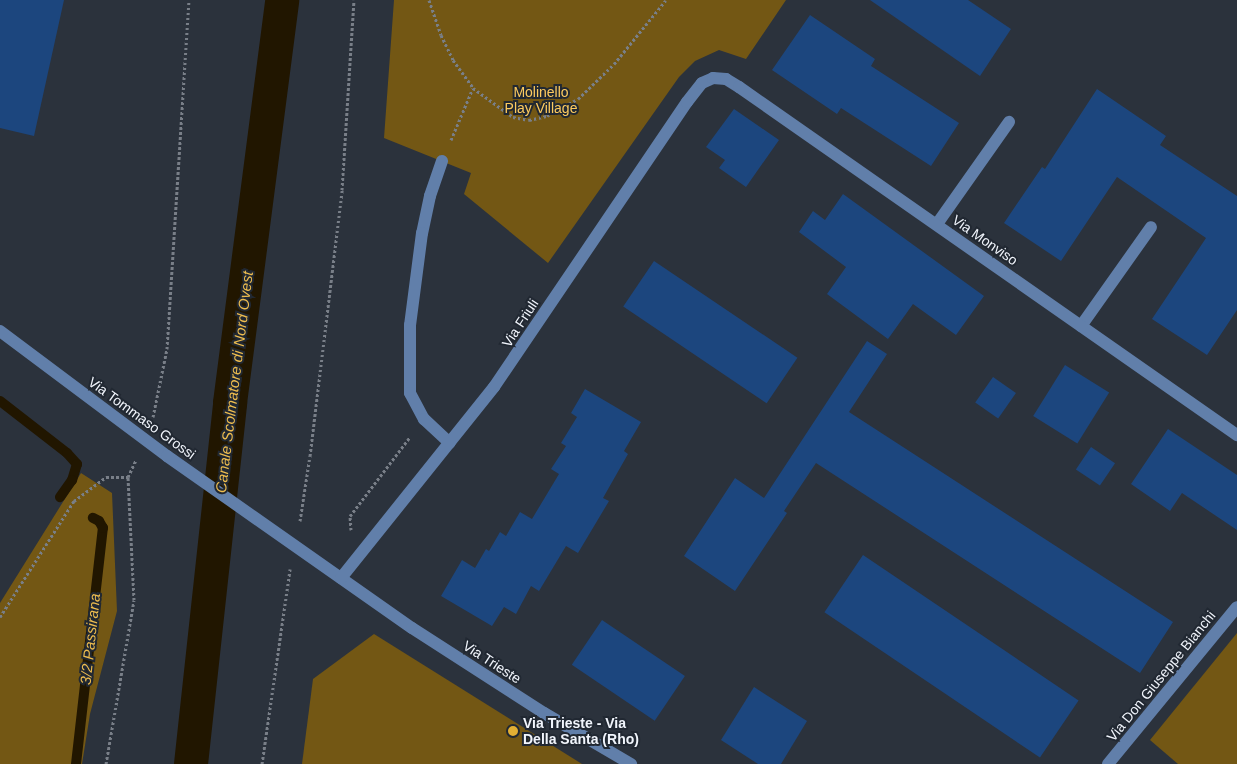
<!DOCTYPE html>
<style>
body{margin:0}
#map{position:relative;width:1237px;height:764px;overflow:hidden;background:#2b323c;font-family:Helvetica,sans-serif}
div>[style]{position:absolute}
.green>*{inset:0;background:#735714}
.stream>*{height:10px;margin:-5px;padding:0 5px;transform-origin:5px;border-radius:5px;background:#211600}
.canal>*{height:34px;margin:-17px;padding:0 17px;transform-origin:17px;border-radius:17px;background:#211600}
.building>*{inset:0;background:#1c467e;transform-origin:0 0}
.path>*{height:3px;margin-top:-1.5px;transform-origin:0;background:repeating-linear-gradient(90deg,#797f88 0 2.5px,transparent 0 5px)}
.minor>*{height:12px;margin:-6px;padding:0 6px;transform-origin:6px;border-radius:6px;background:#617faa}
.dots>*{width:14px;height:14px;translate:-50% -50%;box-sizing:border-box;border:2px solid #212832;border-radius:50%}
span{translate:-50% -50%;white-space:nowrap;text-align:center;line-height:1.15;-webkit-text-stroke:4px #212832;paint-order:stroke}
.park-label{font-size:14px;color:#fdcb5f}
.street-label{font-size:14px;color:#f1f5fc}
.poi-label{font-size:14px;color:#f1f5fc;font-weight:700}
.left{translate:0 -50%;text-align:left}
.water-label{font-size:15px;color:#eebd4f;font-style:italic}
</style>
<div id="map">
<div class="green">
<div style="clip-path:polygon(394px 0,786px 0,746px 59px,719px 50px,695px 61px,679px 77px,548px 263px,464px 194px,471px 173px,384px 138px)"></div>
<div style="clip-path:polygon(81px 473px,112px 493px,117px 611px,90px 714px,82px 764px,0 764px,0 603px)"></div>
<div style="clip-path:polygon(1237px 633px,1237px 764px,1178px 764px,1150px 740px)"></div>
<div style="clip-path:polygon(374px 634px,582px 764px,302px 764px,313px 679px)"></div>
</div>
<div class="stream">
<div style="left:0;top:401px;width:85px;rotate:37.8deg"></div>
<div style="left:67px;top:453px;width:15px;rotate:48deg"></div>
<div style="left:77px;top:464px;width:17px;rotate:107deg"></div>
<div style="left:72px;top:480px;width:21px;rotate:125deg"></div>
<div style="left:76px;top:764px;width:238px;rotate:-83.5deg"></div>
<div style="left:103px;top:528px;width:8px;rotate:-120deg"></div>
<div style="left:99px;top:521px;width:7px;rotate:-153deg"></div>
</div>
<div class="canal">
<div style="left:191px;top:764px;width:363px;rotate:-83.8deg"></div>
<div style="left:230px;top:403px;width:406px;rotate:-82.6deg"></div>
</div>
<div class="building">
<div style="clip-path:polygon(0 0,64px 0,34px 136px,0 128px)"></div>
<div style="clip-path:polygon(870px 0,968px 0,1011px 29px,980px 76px)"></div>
<div style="clip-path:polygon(810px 15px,875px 59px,871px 66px,959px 123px,931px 166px,841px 108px,837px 114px,772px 70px)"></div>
<div style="clip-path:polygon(1097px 89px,1166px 136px,1160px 145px,1237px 196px,1237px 310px,1207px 355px,1152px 319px,1206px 238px,1117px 177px,1061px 261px,1004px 223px,1042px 167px,1045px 169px)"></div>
<div style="clip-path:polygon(734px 109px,779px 140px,746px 187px,719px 168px,725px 160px,706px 147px)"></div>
<div style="clip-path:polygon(843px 194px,984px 296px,956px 335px,913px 304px,888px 339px,827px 294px,846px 267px,799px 232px,813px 211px,825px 220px)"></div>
<div style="left:654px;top:261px;width:173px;height:55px;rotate:34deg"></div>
<div style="clip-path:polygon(867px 341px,887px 354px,849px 412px,1173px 622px,1140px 673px,816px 463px,784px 511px,787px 513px,735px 591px,684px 556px,735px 478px,764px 498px)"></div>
<div style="left:1065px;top:365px;width:52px;height:60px;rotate:32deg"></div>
<div style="left:993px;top:377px;width:28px;height:31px;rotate:35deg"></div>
<div style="clip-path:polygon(585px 389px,641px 422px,624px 451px,628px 454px,603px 498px,609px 501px,578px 553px,566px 546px,539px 591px,531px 586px,516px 614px,504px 607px,492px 626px,441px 596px,462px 560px,475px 568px,486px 549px,489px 551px,500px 532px,506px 536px,520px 512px,532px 519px,559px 474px,551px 469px,566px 446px,561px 443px,577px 417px,571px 413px)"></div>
<div style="clip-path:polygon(1168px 429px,1237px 475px,1237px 530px,1182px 493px,1170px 511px,1131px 484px)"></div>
<div style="left:1091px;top:447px;width:29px;height:27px;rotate:34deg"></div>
<div style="left:863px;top:555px;width:260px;height:69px;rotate:34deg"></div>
<div style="left:602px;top:620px;width:100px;height:54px;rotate:34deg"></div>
<div style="clip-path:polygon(754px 687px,807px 721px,781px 764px,758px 764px,721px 740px)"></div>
</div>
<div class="path">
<div style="left:429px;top:0;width:37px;rotate:71deg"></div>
<div style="left:441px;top:35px;width:28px;rotate:64deg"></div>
<div style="left:453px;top:60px;width:34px;rotate:54deg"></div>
<div style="left:473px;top:88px;width:49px;rotate:35.9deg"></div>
<div style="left:513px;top:117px;width:16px;rotate:11deg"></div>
<div style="left:529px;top:120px;width:18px;rotate:-13deg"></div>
<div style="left:547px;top:116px;width:35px;rotate:-29deg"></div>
<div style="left:578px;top:99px;width:50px;rotate:-44.2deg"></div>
<div style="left:614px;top:64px;width:82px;rotate:-50.9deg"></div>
<div style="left:451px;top:140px;width:56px;rotate:-67.1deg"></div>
<div style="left:153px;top:417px;width:69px;rotate:-78.4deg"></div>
<div style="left:167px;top:349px;width:350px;rotate:-86.4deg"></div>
<div style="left:300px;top:521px;width:66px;rotate:-81.3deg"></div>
<div style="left:310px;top:456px;width:268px;rotate:-83.1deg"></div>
<div style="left:342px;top:190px;width:190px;rotate:-86.4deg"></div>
<div style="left:351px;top:530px;width:14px;rotate:-94deg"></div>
<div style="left:350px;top:516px;width:99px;rotate:-52.8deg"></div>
<div style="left:0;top:617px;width:138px;rotate:-57.5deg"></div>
<div style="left:74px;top:501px;width:40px;rotate:-37deg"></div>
<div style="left:106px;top:477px;width:22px"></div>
<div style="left:106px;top:764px;width:166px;rotate:-80.3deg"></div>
<div style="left:134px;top:600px;width:123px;rotate:-92.8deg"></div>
<div style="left:128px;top:477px;width:19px;rotate:-65deg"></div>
<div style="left:262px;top:764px;width:197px;rotate:-81.8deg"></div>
</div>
<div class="minor">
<div style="left:442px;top:161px;width:37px;rotate:109deg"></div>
<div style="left:430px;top:196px;width:38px;rotate:102deg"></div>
<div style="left:422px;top:233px;width:93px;rotate:97.4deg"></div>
<div style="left:410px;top:325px;width:68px;rotate:90deg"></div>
<div style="left:410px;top:393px;width:30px;rotate:62deg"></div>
<div style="left:424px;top:419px;width:35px;rotate:43deg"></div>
<div style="left:937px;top:224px;width:125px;rotate:-54.8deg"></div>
<div style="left:1081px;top:326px;width:121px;rotate:-54.7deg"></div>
<div style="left:0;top:331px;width:209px;rotate:36.8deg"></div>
<div style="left:167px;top:456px;width:299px;rotate:35.1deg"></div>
<div style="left:412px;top:628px;width:157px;rotate:32.8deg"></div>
<div style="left:544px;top:713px;width:101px;rotate:30.4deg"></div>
<div style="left:341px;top:578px;width:245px;rotate:-51.3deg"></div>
<div style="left:494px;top:387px;width:344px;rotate:-55.9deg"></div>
<div style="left:687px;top:102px;width:24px;rotate:-52deg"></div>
<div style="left:702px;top:83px;width:12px;rotate:-24deg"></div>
<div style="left:713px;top:78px;width:13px;rotate:4deg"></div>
<div style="left:726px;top:79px;width:15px;rotate:32deg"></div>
<div style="left:739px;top:87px;width:608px;rotate:34.95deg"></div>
<div style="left:1108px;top:764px;width:203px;rotate:-50.6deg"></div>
</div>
<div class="dots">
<div style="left:513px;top:731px;background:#e2af34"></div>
</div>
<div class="park-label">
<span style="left:541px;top:100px">Molinello<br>Play Village</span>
</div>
<div class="street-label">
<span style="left:985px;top:240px;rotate:35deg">Via Monviso</span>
<span style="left:520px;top:323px;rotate:-57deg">Via Friuli</span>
<span style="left:142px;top:418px;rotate:36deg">Via Tommaso Grossi</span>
<span style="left:492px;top:662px;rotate:33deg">Via Trieste</span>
<span style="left:1161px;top:676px;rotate:-51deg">Via Don Giuseppe Bianchi</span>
</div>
<div class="poi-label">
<span class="left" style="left:523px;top:731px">Via Trieste - Via<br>Della Santa (Rho)</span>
</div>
<div class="water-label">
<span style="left:234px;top:382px;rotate:-83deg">Canale Scolmatore di Nord Ovest</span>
<span style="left:90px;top:639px;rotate:-84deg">3/2 Passirana</span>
</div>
</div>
